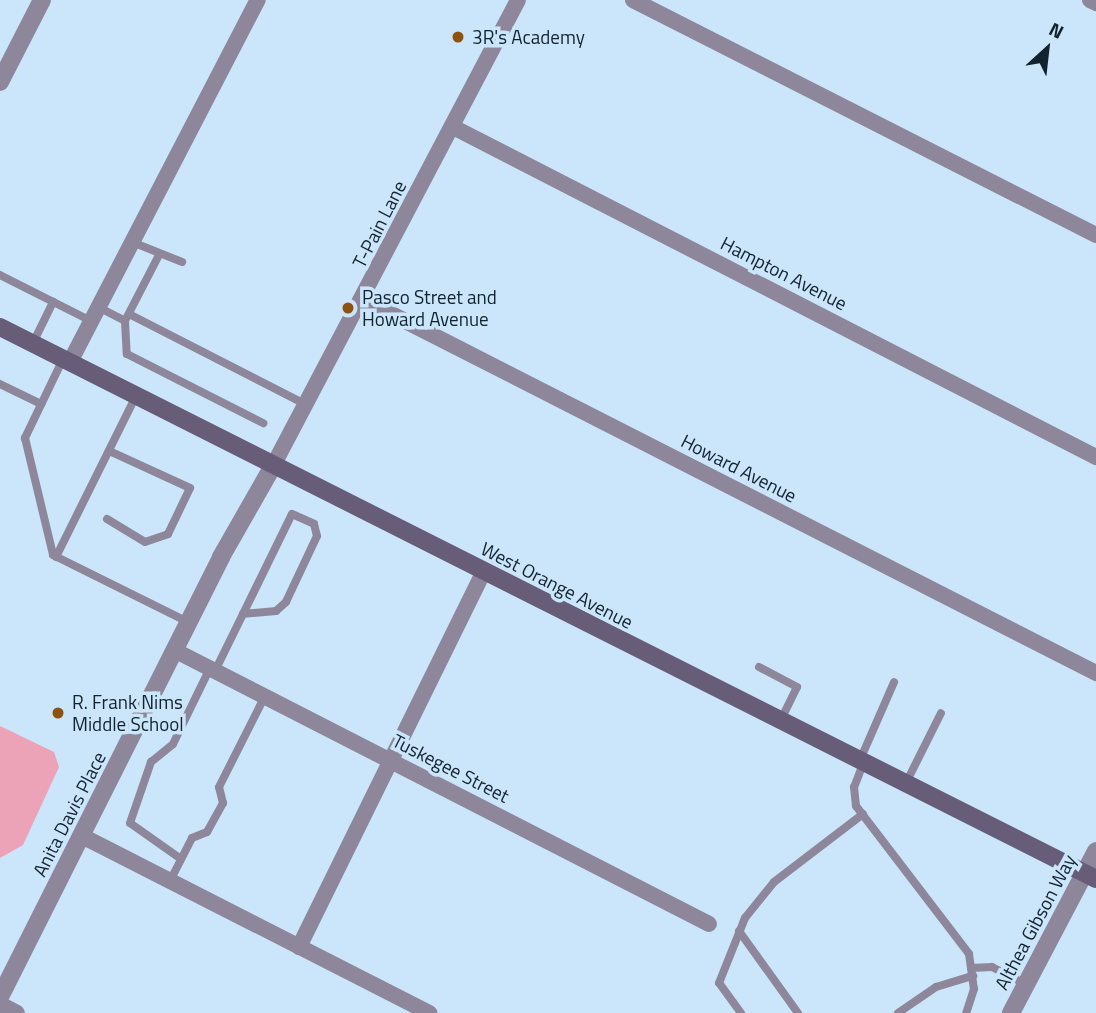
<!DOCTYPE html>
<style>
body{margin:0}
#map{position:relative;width:1096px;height:1013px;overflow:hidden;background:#cbe5fa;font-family:"Titillium Web",sans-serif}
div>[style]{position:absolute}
.green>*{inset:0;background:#eda3b7}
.service>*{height:8px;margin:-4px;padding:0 4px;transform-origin:4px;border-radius:4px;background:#8e879b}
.minor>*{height:16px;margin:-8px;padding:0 8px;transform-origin:8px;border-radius:8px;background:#8e879b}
.tertiary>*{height:18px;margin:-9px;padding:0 9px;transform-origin:9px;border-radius:9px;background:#8e879b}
.secondary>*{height:18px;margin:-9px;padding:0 9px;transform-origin:9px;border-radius:9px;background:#675d79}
.dots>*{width:19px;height:19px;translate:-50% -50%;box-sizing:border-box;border:4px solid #cbe5fa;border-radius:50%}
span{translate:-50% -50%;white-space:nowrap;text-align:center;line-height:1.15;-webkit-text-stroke:7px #cbe5fa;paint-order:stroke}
.poi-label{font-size:19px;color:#122330}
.left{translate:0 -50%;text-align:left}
.street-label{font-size:19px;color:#122330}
.north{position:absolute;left:1012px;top:14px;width:70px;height:70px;-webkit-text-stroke:5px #cbe5fa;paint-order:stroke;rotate:27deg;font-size:19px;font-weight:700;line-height:28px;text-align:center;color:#122330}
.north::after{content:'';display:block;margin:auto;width:24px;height:32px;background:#122330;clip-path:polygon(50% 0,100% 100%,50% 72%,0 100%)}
</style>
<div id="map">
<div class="green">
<div style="clip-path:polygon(0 726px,54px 752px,59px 767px,23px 845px,0 858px)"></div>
</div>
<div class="service">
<div style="left:132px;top:242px;width:54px;rotate:21.8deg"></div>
<div style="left:159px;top:255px;width:74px;rotate:117.3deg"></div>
<div style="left:125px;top:321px;width:33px;rotate:87deg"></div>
<div style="left:127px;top:354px;width:153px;rotate:26.9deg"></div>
<div style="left:0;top:275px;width:102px;rotate:26.8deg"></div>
<div style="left:98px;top:307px;width:30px;rotate:27deg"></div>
<div style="left:129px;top:314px;width:200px;rotate:27.1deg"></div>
<div style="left:33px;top:343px;width:46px;rotate:-64deg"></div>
<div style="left:63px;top:359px;width:88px;rotate:115.7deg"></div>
<div style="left:25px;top:438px;width:120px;rotate:76.5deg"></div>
<div style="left:53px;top:555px;width:151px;rotate:26.4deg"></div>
<div style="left:0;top:384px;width:46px;rotate:26deg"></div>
<div style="left:107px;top:519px;width:44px;rotate:31.2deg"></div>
<div style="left:145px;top:542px;width:24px;rotate:-19deg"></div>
<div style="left:168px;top:534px;width:51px;rotate:-64.4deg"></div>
<div style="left:190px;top:488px;width:89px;rotate:-155.4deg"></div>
<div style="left:56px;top:557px;width:180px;rotate:-63.6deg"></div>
<div style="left:759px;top:667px;width:43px;rotate:27.8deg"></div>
<div style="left:797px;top:687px;width:39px;rotate:116deg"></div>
<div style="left:215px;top:671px;width:64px;rotate:-63.8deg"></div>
<div style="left:243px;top:614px;width:111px;rotate:-63.9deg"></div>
<div style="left:292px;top:514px;width:24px;rotate:24deg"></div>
<div style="left:314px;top:524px;width:12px;rotate:76deg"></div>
<div style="left:317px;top:536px;width:73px;rotate:115.2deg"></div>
<div style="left:286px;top:602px;width:13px;rotate:138deg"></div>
<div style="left:276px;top:611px;width:33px;rotate:175deg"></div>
<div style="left:860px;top:760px;width:85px;rotate:-66.4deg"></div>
<div style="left:863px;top:764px;width:25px;rotate:111deg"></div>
<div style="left:854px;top:787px;width:19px;rotate:84deg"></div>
<div style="left:856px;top:806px;width:186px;rotate:52.6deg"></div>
<div style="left:969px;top:954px;width:35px;rotate:82deg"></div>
<div style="left:974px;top:989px;width:25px;rotate:108deg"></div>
<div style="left:906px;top:783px;width:78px;rotate:-63.4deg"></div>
<div style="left:181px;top:859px;width:62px;rotate:-144.8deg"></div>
<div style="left:130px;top:823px;width:65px;rotate:-71deg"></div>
<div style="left:151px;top:762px;width:28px;rotate:-39deg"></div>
<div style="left:173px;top:744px;width:85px;rotate:-64deg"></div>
<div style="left:170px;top:881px;width:48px;rotate:-62.9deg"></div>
<div style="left:192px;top:838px;width:16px;rotate:-22deg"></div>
<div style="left:207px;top:832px;width:33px;rotate:-61deg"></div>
<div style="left:223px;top:803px;width:16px;rotate:-104deg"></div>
<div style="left:219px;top:787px;width:102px;rotate:-63.2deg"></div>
<div style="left:739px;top:931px;width:101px;rotate:54.3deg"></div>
<div style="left:971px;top:968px;width:21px;rotate:-3deg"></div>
<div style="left:992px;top:967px;width:38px;rotate:27deg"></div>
<div style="left:741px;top:1013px;width:37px;rotate:-126deg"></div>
<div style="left:719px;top:983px;width:70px;rotate:-68.2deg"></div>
<div style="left:745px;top:918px;width:46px;rotate:-51.1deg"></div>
<div style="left:774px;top:882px;width:112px;rotate:-37.4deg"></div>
<div style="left:898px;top:1013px;width:46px;rotate:-34.4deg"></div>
<div style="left:936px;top:987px;width:39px;rotate:-17deg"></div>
</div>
<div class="minor">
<div style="left:633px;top:0;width:519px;rotate:26.91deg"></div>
<div style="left:1090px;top:0;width:7px;rotate:27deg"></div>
<div style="left:453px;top:127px;width:723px;rotate:27.17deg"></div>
<div style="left:364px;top:300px;width:822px;rotate:27deg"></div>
<div style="left:70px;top:362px;width:408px;rotate:-62.6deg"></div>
<div style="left:274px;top:464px;width:524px;rotate:-62.26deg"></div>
<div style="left:174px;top:650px;width:601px;rotate:27.12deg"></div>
<div style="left:82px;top:836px;width:390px;rotate:27deg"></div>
<div style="left:299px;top:947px;width:419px;rotate:-63.8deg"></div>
<div style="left:0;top:1004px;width:19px;rotate:28deg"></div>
</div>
<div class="tertiary">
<div style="left:0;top:82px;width:92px;rotate:-62.9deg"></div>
<div style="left:0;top:997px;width:492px;rotate:-63.3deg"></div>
<div style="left:221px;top:557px;width:107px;rotate:-60.3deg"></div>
<div style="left:1011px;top:1013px;width:183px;rotate:-62.3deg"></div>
</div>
<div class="secondary">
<div style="left:0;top:327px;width:1227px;rotate:26.73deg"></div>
</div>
<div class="dots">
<div style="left:458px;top:37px;background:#8d520f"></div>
<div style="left:348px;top:308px;background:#8d520f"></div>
<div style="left:58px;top:713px;background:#8d520f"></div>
</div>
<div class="poi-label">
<span class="left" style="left:472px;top:37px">3R's Academy</span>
<span class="left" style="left:362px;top:308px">Pasco Street and<br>Howard Avenue</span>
<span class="left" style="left:72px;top:713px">R. Frank Nims<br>Middle School</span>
</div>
<div class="street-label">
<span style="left:379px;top:224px;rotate:-63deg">T-Pain Lane</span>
<span style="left:784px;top:273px;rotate:27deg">Hampton Avenue</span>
<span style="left:739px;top:468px;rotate:27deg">Howard Avenue</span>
<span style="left:557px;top:585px;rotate:27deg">West Orange Avenue</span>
<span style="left:451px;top:768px;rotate:27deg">Tuskegee Street</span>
<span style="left:69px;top:814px;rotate:-63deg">Anita Davis Place</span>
<span style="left:1035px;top:922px;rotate:-62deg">Althea Gibson Way</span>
</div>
<div class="north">N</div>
</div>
